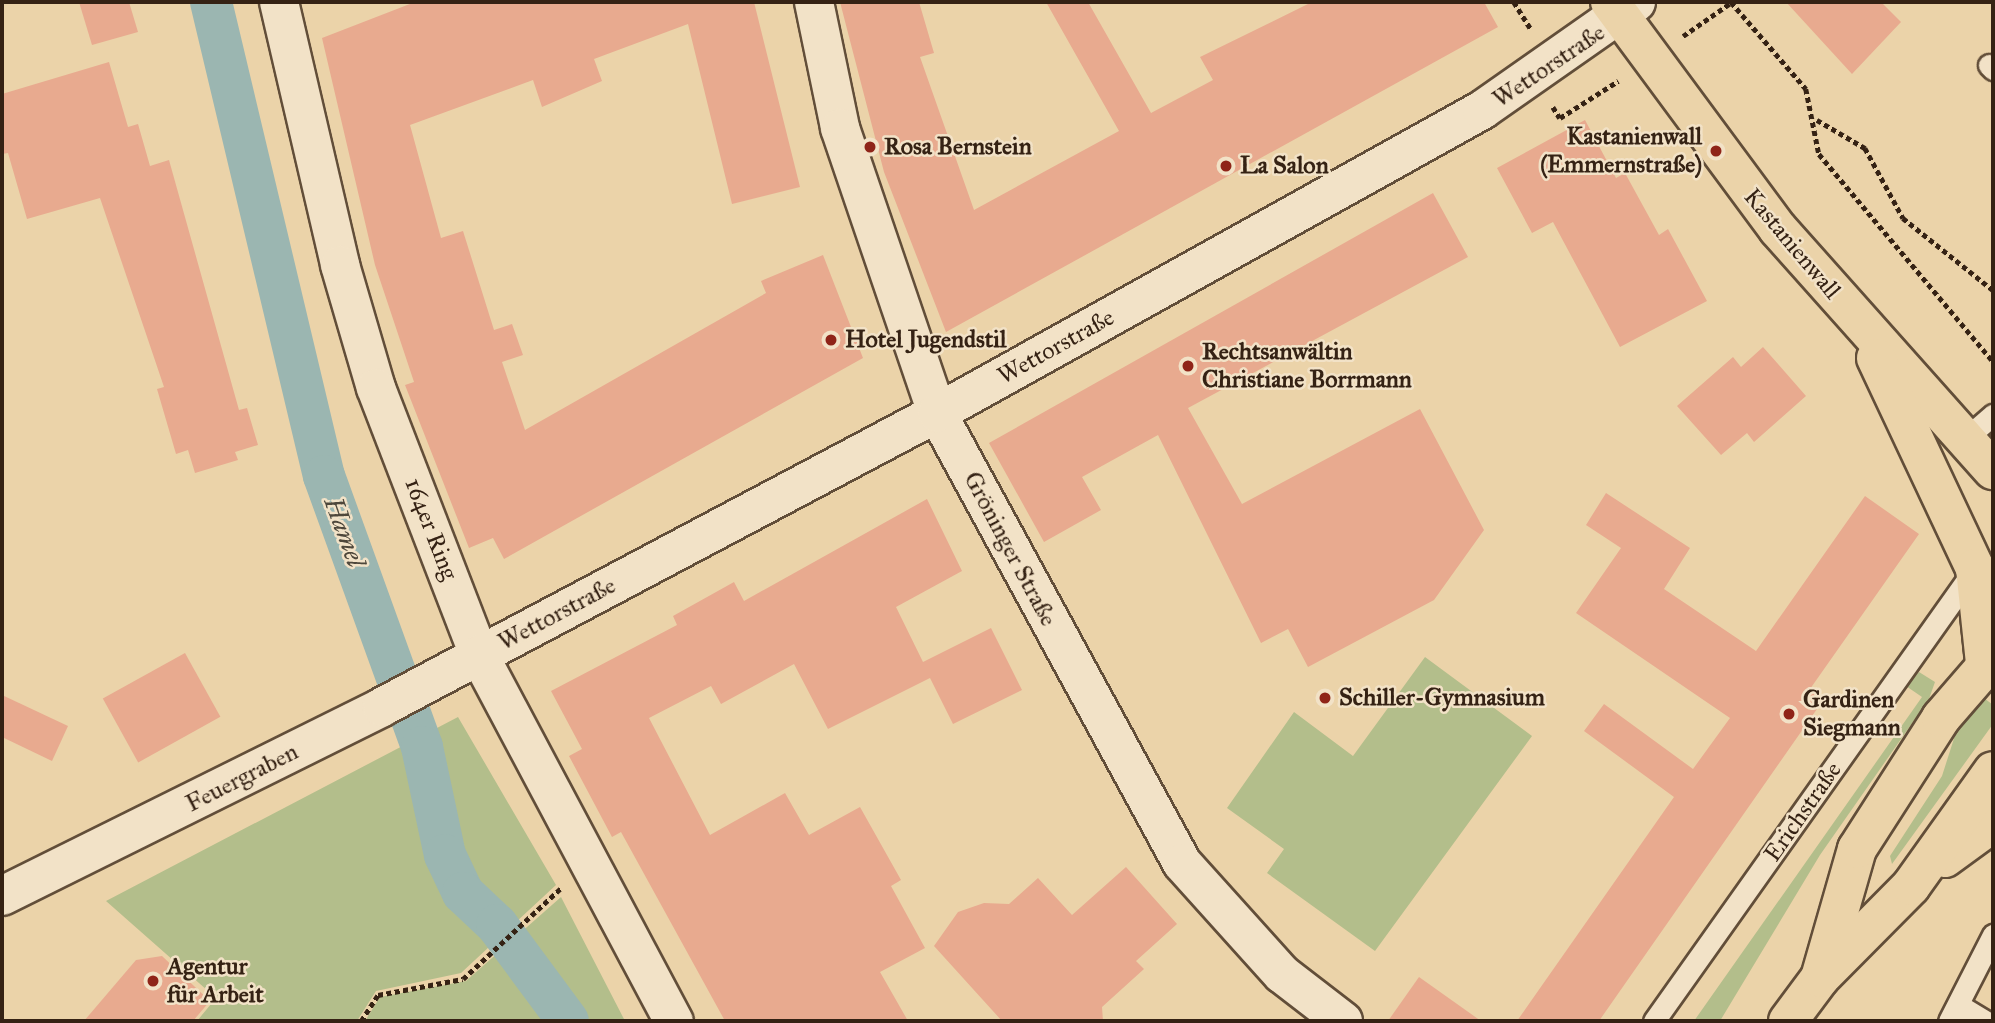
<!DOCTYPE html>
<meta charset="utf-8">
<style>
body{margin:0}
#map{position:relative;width:1995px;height:1023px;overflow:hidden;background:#ebd3a9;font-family:"IM FELL Great Primer",serif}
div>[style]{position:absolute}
.green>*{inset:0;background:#b3be8b}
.canal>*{height:42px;margin:-21px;padding:0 21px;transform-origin:21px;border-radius:21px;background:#9bb6b1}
.building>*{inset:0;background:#e8aa8f;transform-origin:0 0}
.path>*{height:4.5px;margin-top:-2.25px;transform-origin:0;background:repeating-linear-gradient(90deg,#352214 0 5px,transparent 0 8.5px)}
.roads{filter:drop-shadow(2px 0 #624e39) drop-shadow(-2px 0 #624e39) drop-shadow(0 2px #624e39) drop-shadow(0 -2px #624e39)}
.lane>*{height:21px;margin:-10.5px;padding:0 10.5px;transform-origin:10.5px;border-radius:10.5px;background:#f2e2c7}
.street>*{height:38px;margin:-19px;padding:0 19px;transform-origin:19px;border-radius:19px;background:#f2e2c7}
.primary>*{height:38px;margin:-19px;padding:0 19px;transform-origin:19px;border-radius:19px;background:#ebd3a9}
.dots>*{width:19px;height:19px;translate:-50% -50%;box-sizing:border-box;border:4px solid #f2e2c7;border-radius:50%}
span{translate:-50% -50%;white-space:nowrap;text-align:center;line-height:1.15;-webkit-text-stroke:5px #f2e2c7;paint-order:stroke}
.street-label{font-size:24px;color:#352214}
.poi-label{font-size:24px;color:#352214;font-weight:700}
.right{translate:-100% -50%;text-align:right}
.left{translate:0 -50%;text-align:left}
.water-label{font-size:26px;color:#4e473b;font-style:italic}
.frame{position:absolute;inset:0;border:4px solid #352214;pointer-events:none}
</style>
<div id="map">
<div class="green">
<div style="clip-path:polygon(1425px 657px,1532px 736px,1375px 951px,1267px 873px,1284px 849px,1227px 808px,1294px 712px,1353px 756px)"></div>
<div style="clip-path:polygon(1919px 672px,1935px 682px,1929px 699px,1820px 855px,1720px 1021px,1694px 1021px,1922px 697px,1906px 686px)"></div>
<div style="clip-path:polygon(1984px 698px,1993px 705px,1993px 724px,1892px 864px,1890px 856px,1942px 776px,1958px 726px)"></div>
<div style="clip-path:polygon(458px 717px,556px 885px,461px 973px,376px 991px,357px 1021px,197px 1021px,216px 998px,106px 901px)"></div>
<div style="clip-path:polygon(561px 897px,625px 1021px,365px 1021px,380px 997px,466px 981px)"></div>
</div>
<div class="canal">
<div style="left:211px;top:2px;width:487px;rotate:76.6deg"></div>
<div style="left:324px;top:476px;width:288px;rotate:70.1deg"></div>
<div style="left:422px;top:747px;width:110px;rotate:78deg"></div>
<div style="left:445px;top:855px;width:42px;rotate:64.7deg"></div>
<div style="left:463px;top:893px;width:47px;rotate:43.3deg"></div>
<div style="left:497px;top:925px;width:119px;rotate:53.5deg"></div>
</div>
<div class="building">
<div style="clip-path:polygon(79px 2px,129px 2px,138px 32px,92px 45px)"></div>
<div style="clip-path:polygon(415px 2px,754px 2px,800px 187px,732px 204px,688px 24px,594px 59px,602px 81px,542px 107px,533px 80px,410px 125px,441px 238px,463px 231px,494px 330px,512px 324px,523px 355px,502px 362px,525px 430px,766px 293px,761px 281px,823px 255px,863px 358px,504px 559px,493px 538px,469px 548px,405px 385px,414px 382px,375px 265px,322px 38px)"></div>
<div style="clip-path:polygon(840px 2px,919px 2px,934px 53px,920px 57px,974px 210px,1119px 131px,1046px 2px,1088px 2px,1151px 113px,1213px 80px,1200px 57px,1312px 2px,1484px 2px,1498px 27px,946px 332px,884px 172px)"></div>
<div style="clip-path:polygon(1786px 2px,1881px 2px,1901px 22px,1852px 74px)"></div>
<div style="clip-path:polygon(109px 62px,128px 127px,138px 124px,150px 166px,169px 160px,239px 410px,247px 408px,258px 445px,235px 452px,238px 460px,195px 473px,188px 450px,176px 454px,157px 389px,164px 387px,100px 198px,27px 219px,8px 153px,2px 154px,2px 94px)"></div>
<div style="clip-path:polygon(1585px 120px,1616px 178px,1625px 173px,1659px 235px,1668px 229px,1707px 301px,1620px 347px,1553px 222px,1532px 233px,1497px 168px)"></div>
<div style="clip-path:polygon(1433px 193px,1468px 257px,1188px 408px,1242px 504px,1420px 409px,1484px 530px,1434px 600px,1308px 667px,1288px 629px,1261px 643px,1158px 435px,1082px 477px,1101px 510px,1044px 542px,989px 443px)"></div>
<div style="clip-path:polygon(1763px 347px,1806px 396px,1754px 442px,1747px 433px,1721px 455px,1677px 406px,1733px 357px,1741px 367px)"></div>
<div style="clip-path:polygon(1606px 493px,1690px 548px,1664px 589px,1756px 651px,1865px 496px,1919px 534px,1810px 689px,1824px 699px,1599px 1021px,1517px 1021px,1674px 797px,1584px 731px,1604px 704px,1693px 769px,1730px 718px,1576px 613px,1621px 548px,1586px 525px)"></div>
<div style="clip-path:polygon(927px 499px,962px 571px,896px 607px,923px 662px,991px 628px,1022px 690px,953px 724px,930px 678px,828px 729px,794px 664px,721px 704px,711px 686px,649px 718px,710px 835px,785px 793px,809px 835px,860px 807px,901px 880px,891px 886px,925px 948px,880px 972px,908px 1021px,725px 1021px,621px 832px,612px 837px,569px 756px,582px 749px,551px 691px,677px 625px,673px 616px,734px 582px,744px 601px)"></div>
<div style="left:185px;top:653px;width:73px;height:94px;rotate:61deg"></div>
<div style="clip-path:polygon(2px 695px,68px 726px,52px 761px,2px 737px)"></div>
<div style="clip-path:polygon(1126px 867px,1177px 924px,1136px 961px,1144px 969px,1102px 1007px,1103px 1021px,1002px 1021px,934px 946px,958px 912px,984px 903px,1009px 904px,1038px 878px,1072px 915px)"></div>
<div style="clip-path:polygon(162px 956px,210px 1001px,193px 1021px,84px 1021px,136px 960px)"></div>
<div style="clip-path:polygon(1419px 977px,1481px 1021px,1388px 1021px)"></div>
</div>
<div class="path">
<div style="left:1514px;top:2px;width:31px;rotate:58deg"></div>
<div style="left:1731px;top:2px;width:115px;rotate:49.2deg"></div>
<div style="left:1806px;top:89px;width:66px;rotate:78.7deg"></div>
<div style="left:1819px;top:154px;width:270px;rotate:50deg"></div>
<div style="left:1683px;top:36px;width:60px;rotate:-34.8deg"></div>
<div style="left:1553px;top:107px;width:13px;rotate:58deg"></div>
<div style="left:1560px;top:118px;width:69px;rotate:-32.5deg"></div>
<div style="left:1817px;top:120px;width:56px;rotate:30.3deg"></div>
<div style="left:1865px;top:148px;width:80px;rotate:61.5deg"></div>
<div style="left:1903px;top:218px;width:115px;rotate:38.7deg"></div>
<div style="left:361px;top:1021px;width:31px;rotate:-57deg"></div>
<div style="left:378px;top:995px;width:86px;rotate:-10.7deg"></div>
<div style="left:463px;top:979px;width:134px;rotate:-42.9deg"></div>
</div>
<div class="roads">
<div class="lane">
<div style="left:1989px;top:65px;width:6px;rotate:45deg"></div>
<div style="left:1965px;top:439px;width:37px;rotate:-41deg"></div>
<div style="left:1960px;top:1006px;width:29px;rotate:31deg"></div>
<div style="left:1654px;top:1021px;width:553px;rotate:-54.64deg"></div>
<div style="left:1949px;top:1021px;width:97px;rotate:-62.9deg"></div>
</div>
<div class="street">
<div style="left:279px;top:2px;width:270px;rotate:76.9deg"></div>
<div style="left:340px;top:265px;width:128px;rotate:73.7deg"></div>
<div style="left:376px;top:388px;width:286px;rotate:68.9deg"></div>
<div style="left:479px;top:655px;width:415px;rotate:62deg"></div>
<div style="left:814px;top:2px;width:129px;rotate:78.3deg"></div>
<div style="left:840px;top:128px;width:301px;rotate:71.2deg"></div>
<div style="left:937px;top:413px;width:512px;rotate:61.43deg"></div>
<div style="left:1182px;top:863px;width:149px;rotate:48deg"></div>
<div style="left:1282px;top:974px;width:77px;rotate:37.6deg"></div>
<div style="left:2px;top:896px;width:424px;rotate:-26.4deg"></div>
<div style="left:382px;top:707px;width:628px;rotate:-27.91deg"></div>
<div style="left:937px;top:413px;width:624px;rotate:-29.07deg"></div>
<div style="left:1482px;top:110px;width:188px;rotate:-35deg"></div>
</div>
<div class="primary">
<div style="left:1610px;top:2px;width:282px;rotate:53.5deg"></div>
<div style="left:1778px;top:229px;width:323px;rotate:48.3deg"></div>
<div style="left:1876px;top:358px;width:232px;rotate:64.8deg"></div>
<div style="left:1975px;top:568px;width:96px;rotate:84deg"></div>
<div style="left:1945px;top:858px;width:59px;rotate:-36.1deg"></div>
<div style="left:1820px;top:978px;width:134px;rotate:-74deg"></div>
<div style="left:1857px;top:849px;width:156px;rotate:-57.3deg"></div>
<div style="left:1941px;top:718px;width:79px;rotate:-49.1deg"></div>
<div style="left:1788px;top:1021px;width:54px;rotate:-53.3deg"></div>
<div style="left:1820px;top:978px;width:129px;rotate:-45.3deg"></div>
<div style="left:1911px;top:886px;width:141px;rotate:-54.5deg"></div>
</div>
</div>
<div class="dots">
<div style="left:870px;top:147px;background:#8f2418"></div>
<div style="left:1716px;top:151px;background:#8f2418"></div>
<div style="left:1226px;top:166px;background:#8f2418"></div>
<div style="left:831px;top:340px;background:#8f2418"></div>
<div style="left:1188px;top:366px;background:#8f2418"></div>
<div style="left:1325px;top:698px;background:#8f2418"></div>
<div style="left:1789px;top:714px;background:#8f2418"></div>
<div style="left:153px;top:981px;background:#8f2418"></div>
</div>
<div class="street-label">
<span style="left:1549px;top:66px;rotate:-34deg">Wettorstraße</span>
<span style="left:1792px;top:244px;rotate:50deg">Kastanienwall</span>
<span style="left:1056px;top:347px;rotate:-29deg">Wettorstraße</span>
<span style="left:431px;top:529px;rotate:69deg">164er Ring</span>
<span style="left:1010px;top:549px;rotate:62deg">Gröninger Straße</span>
<span style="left:557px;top:614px;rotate:-28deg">Wettorstraße</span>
<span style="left:242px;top:778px;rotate:-27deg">Feuergraben</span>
<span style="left:1803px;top:812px;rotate:-55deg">Erichstraße</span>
</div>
<div class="poi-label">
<span class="right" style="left:1702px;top:151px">Kastanienwall<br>(Emmernstraße)</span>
<span class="left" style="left:884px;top:147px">Rosa Bernstein</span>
<span class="left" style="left:1240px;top:166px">La Salon</span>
<span class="left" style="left:845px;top:340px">Hotel Jugendstil</span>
<span class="left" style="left:1202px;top:366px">Rechtsanwältin<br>Christiane Borrmann</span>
<span class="left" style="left:1339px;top:698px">Schiller-Gymnasium</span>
<span class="left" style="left:1803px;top:714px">Gardinen<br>Siegmann</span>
<span class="left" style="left:167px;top:981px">Agentur<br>für Arbeit</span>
</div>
<div class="water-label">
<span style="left:344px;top:532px;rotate:70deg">Hamel</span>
</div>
<div class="frame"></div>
</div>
